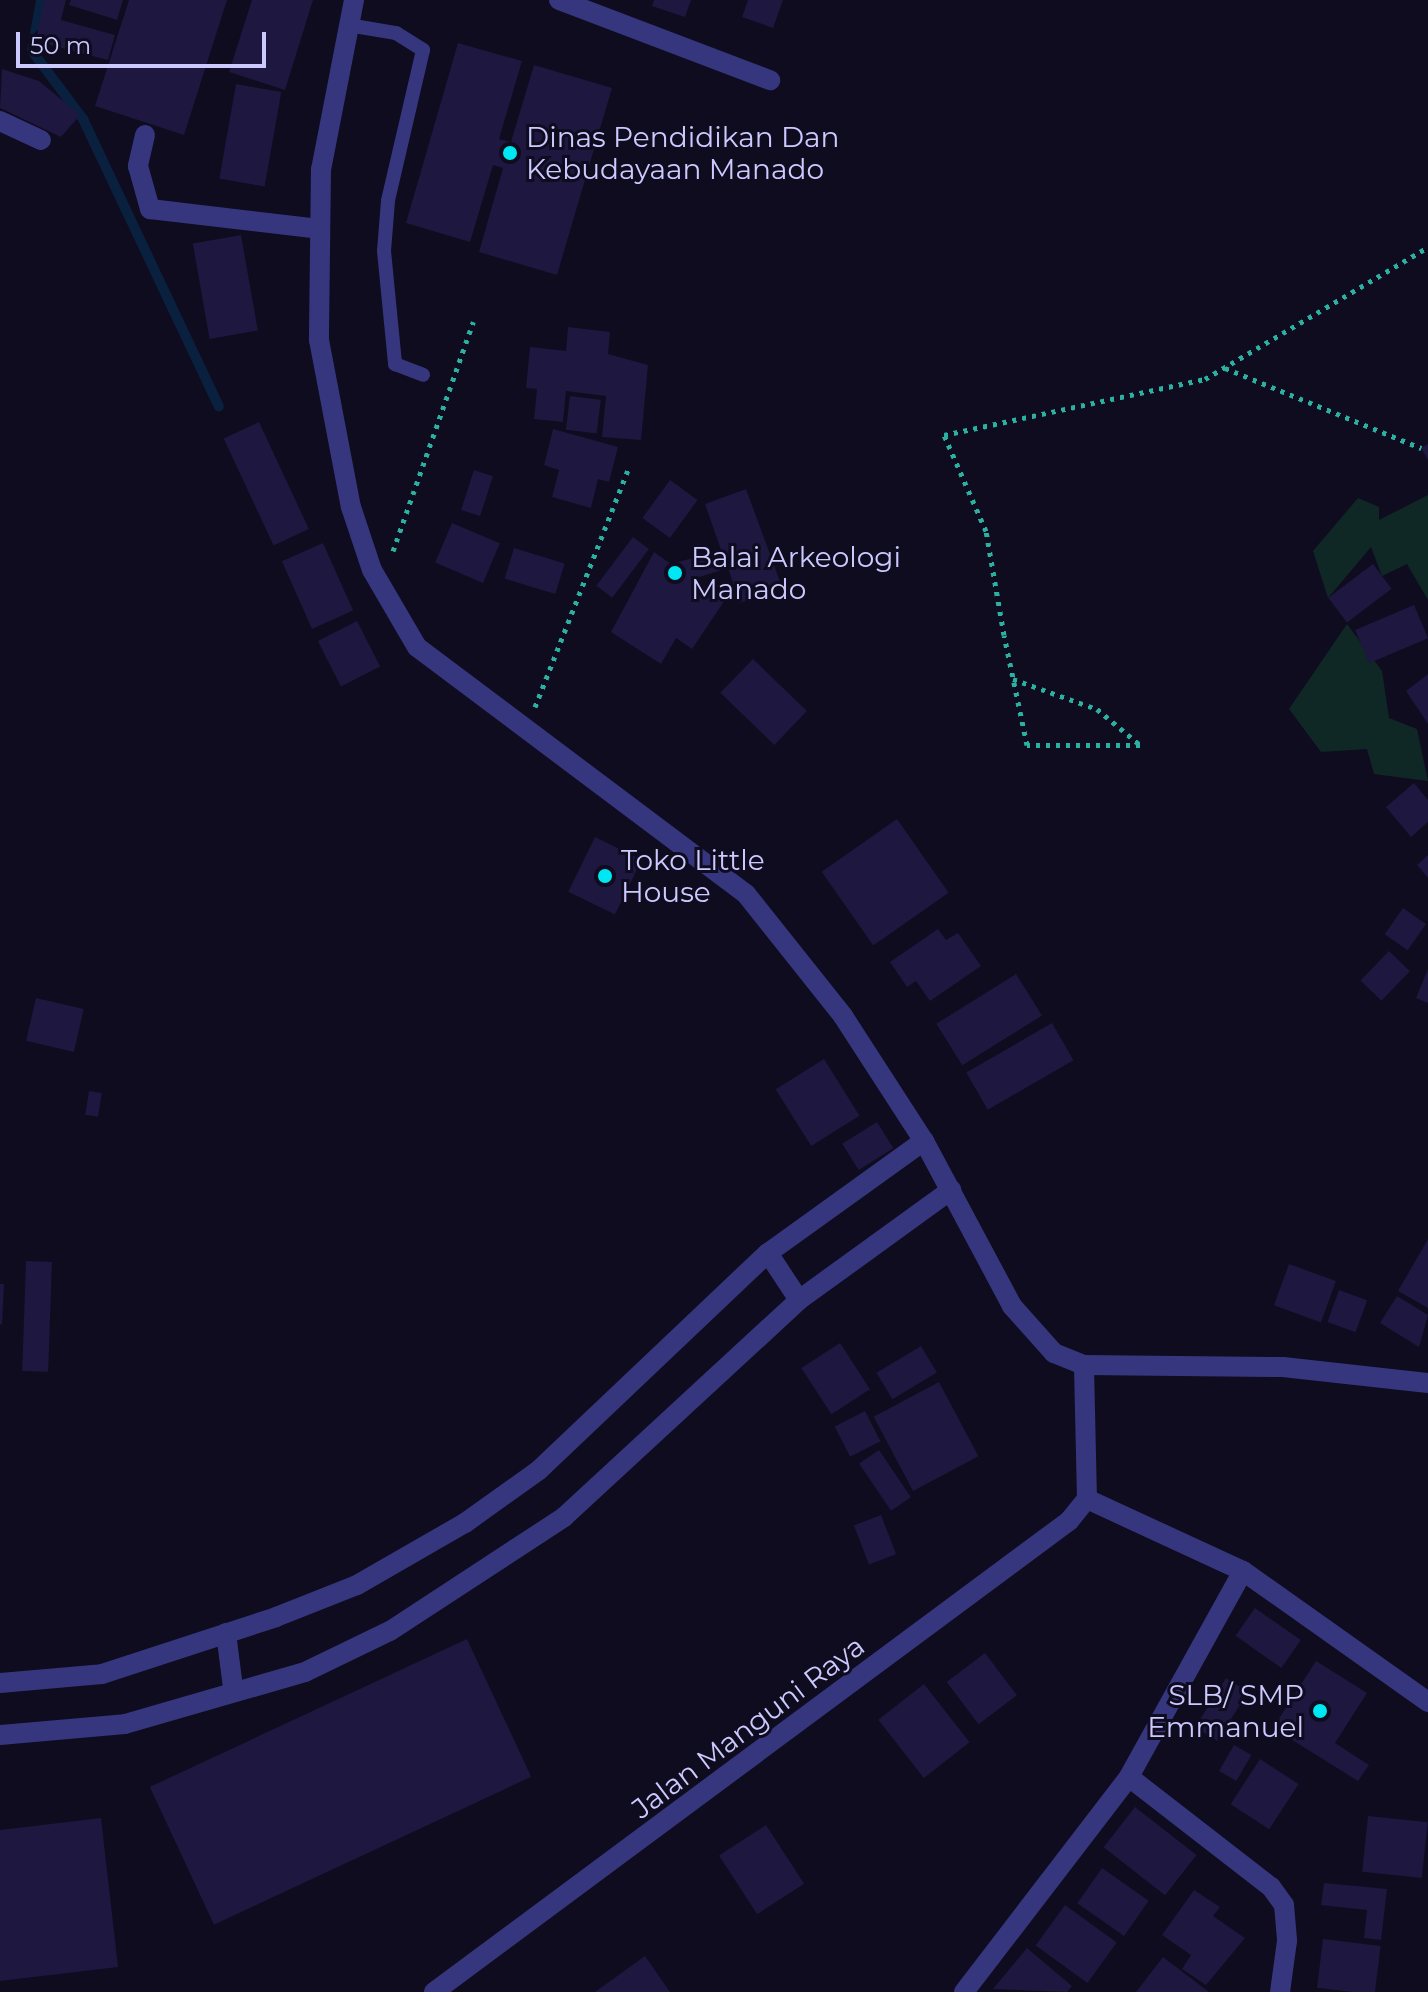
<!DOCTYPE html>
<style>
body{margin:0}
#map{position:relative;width:1428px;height:1992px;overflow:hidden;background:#0e0c1e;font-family:Montserrat,sans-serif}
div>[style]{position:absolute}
.green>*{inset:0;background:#0f2826}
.stream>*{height:10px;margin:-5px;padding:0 5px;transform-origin:5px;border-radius:5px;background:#0a203f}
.building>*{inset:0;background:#1e173f;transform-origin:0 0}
.path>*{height:5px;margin-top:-2.5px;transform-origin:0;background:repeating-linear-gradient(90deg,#2bb1a3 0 4px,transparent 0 10px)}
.service>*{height:14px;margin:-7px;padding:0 7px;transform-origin:7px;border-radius:7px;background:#36367e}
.minor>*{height:20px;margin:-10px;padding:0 10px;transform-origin:10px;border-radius:10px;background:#36367e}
.tertiary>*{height:20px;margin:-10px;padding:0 10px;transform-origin:10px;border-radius:10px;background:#36367e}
.dots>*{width:22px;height:22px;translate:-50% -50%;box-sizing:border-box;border:4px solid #0e0c1e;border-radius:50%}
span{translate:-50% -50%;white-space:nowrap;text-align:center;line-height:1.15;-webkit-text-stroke:6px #0e0c1e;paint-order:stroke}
.poi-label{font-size:28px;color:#ccc9ff}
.left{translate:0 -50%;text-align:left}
.right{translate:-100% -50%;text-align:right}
.street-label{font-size:28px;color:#ccc9ff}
.scale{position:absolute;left:16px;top:32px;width:250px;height:36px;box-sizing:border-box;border:4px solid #ccc9ff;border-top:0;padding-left:10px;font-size:24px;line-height:28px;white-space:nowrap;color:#ccc9ff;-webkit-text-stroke:6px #0e0c1e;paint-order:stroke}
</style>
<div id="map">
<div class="green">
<div style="clip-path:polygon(1428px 495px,1428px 600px,1407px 564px,1382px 576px,1371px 547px,1328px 598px,1313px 551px,1358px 498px,1379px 507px,1379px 520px)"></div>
<div style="clip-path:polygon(1347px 624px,1382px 671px,1389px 718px,1417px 729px,1428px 781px,1374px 774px,1367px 749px,1321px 752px,1289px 709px)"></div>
</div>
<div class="stream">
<div style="left:41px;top:0;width:52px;rotate:100deg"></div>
<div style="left:32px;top:51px;width:85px;rotate:53.1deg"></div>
<div style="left:83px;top:119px;width:318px;rotate:64.7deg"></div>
</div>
<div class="building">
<div style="clip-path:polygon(45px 0,66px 0,61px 20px,115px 35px,108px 60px,35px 41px)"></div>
<div style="clip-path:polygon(71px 0,123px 0,117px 20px,69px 5px)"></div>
<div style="clip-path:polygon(129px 0,227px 0,184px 135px,95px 106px)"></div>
<div style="clip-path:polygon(252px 0,313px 0,285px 90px,229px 72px)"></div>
<div style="clip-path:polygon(654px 0,691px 0,685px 17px,652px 6px)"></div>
<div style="clip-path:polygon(748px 0,783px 0,773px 28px,742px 17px)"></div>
<div style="clip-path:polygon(458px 43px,522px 61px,499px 139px,511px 142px,534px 65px,612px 88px,557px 275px,479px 252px,503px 168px,493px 165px,470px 242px,406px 223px)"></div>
<div style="clip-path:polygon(2px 69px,39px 81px,80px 115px,61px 137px,0 108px)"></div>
<div style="left:236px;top:84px;width:46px;height:96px;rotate:10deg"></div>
<div style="left:241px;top:235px;width:97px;height:49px;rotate:80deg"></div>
<div style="clip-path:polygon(568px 327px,610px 332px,608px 354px,648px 365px,641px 440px,602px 437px,606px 396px,566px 391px,563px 422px,534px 419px,537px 389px,526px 388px,530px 347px,566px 351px)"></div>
<div style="left:570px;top:396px;width:31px;height:34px;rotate:7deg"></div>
<div style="left:259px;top:422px;width:118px;height:39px;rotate:65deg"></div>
<div style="clip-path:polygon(553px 429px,618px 447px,609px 482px,598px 479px,591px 508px,552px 497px,559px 470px,544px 465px)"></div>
<div style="clip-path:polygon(1428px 444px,1428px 460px,1421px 448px)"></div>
<div style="left:474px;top:470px;width:20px;height:42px;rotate:18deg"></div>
<div style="left:670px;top:480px;width:34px;height:47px;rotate:36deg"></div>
<div style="clip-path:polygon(746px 489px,782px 587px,740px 603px,728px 568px,693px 579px,725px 600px,692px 649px,676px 638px,661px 664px,611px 632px,654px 552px,671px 564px,721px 550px,705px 504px)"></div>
<div style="left:452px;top:523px;width:52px;height:43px;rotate:23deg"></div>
<div style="left:633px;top:537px;width:20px;height:61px;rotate:37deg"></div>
<div style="left:323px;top:543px;width:74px;height:45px;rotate:66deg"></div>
<div style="left:514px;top:548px;width:53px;height:32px;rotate:17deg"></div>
<div style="left:1373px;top:564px;width:31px;height:56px;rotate:53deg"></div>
<div style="left:1414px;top:605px;width:36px;height:64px;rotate:67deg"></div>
<div style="left:357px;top:621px;width:51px;height:44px;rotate:63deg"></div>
<div style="left:753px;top:659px;width:75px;height:47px;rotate:44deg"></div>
<div style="clip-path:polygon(1428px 674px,1428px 724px,1406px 691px)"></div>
<div style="clip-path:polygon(1414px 783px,1428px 800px,1428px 822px,1411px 837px,1386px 807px)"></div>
<div style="left:897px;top:819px;width:90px;height:92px;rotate:55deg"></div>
<div style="left:595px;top:837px;width:52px;height:61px;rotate:26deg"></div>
<div style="clip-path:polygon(1428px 855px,1428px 878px,1417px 865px)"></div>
<div style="left:1403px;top:908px;width:28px;height:32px;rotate:35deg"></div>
<div style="clip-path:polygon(938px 929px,946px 940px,958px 933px,981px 966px,930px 1001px,916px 981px,907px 987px,890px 962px)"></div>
<div style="left:1389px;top:951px;width:29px;height:41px;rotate:44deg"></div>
<div style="clip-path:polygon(1428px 969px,1428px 1003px,1416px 998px)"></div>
<div style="left:1016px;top:974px;width:49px;height:94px;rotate:58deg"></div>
<div style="left:36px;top:998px;width:49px;height:44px;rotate:13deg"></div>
<div style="left:1052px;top:1023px;width:43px;height:99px;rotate:60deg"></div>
<div style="left:824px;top:1059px;width:67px;height:57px;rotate:58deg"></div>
<div style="left:89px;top:1091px;width:13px;height:24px;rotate:9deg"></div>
<div style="left:877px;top:1122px;width:31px;height:41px;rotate:58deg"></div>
<div style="clip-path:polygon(1428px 1239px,1428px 1308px,1398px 1291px)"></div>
<div style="left:26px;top:1261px;width:26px;height:110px;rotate:2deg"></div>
<div style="left:1289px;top:1264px;width:50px;height:44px;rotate:20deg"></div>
<div style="clip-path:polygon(0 1284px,4px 1284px,2px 1325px,0 1324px)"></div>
<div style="left:1339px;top:1290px;width:30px;height:34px;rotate:20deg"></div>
<div style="clip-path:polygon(1397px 1296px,1428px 1315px,1419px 1347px,1380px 1323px)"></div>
<div style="left:840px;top:1343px;width:55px;height:46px;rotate:57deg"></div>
<div style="left:921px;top:1346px;width:31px;height:52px;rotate:59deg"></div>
<div style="left:939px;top:1382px;width:84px;height:74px;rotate:62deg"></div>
<div style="left:865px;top:1411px;width:34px;height:34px;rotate:63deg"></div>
<div style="left:879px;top:1450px;width:57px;height:24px;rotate:56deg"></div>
<div style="left:881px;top:1515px;width:42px;height:29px;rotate:69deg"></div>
<div style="left:1255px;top:1608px;width:56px;height:34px;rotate:35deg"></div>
<div style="left:467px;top:1639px;width:152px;height:350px;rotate:65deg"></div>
<div style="left:985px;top:1653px;width:53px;height:48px;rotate:53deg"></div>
<div style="clip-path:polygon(1316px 1661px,1367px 1693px,1335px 1743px,1369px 1765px,1358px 1781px,1273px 1728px)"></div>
<div style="left:1226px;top:1678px;width:26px;height:58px;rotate:32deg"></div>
<div style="left:924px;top:1684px;width:74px;height:58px;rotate:52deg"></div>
<div style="left:1234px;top:1745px;width:20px;height:30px;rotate:30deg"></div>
<div style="left:1260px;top:1759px;width:46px;height:54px;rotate:33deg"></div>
<div style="left:1135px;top:1807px;width:78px;height:51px;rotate:38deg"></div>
<div style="left:1368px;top:1816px;width:60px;height:56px;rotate:6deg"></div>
<div style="clip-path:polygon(101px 1818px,118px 1967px,0 1981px,0 1830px)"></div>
<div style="left:766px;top:1825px;width:70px;height:56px;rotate:57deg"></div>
<div style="left:1102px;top:1868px;width:57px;height:43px;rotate:35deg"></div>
<div style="clip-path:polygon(1324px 1883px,1387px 1889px,1381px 1940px,1364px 1938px,1367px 1910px,1321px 1905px)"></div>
<div style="clip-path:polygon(1194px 1890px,1220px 1907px,1213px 1916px,1245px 1938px,1206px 1985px,1182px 1969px,1191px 1955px,1162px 1935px)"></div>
<div style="left:1065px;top:1905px;width:64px;height:50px;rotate:36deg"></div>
<div style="left:1323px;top:1939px;width:58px;height:49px;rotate:7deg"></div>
<div style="clip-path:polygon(1027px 1948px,1072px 1986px,1067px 1992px,993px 1989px)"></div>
<div style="clip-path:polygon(645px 1956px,670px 1992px,595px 1992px)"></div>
<div style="clip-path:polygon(1163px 1957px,1209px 1992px,1136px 1992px)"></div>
</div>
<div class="path">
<div style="left:1225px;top:368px;width:212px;rotate:22.2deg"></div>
<div style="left:393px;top:551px;width:243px;rotate:-70.7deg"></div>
<div style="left:1013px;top:679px;width:89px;rotate:19.7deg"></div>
<div style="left:1097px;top:709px;width:56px;rotate:39.9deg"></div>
<div style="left:1140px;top:745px;width:113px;rotate:180deg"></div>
<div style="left:1027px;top:745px;width:112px;rotate:-101.8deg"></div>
<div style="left:1004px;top:635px;width:106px;rotate:-99.8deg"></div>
<div style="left:986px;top:531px;width:105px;rotate:-113.6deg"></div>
<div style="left:944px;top:435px;width:267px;rotate:-12.1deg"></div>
<div style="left:1205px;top:379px;width:259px;rotate:-30.6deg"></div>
<div style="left:535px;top:707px;width:258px;rotate:-68.6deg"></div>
</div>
<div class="service">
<div style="left:348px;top:25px;width:49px;rotate:9.5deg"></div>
<div style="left:396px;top:33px;width:32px;rotate:32deg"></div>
<div style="left:423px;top:50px;width:155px;rotate:103.1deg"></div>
<div style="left:388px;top:201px;width:50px;rotate:94.6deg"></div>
<div style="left:384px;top:251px;width:114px;rotate:84.4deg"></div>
<div style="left:395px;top:364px;width:30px;rotate:21deg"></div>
</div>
<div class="minor">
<div style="left:559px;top:0;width:226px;rotate:20.8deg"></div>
<div style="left:0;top:121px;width:45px;rotate:24.9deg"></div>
<div style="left:145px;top:135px;width:32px;rotate:103deg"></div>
<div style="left:138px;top:166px;width:45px;rotate:74.4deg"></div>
<div style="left:150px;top:209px;width:170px;rotate:6.7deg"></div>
<div style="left:768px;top:1253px;width:56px;rotate:56.6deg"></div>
<div style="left:1087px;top:1499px;width:172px;rotate:24.8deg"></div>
<div style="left:1243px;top:1571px;width:227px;rotate:35.3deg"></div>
<div style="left:1243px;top:1571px;width:235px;rotate:119deg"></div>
<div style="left:1129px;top:1777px;width:180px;rotate:37.8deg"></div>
<div style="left:1271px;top:1887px;width:22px;rotate:54deg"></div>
<div style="left:1284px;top:1905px;width:36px;rotate:85deg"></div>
<div style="left:1287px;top:1941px;width:51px;rotate:97.8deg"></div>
<div style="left:226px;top:1633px;width:55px;rotate:82.7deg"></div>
<div style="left:0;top:1683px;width:102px;rotate:-5deg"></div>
<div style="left:102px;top:1674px;width:183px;rotate:-18.1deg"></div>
<div style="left:276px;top:1617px;width:87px;rotate:-21.6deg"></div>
<div style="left:357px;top:1585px;width:125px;rotate:-29.9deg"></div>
<div style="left:465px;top:1523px;width:91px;rotate:-35.6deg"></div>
<div style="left:539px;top:1470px;width:315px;rotate:-43.5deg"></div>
<div style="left:768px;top:1253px;width:192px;rotate:-35.7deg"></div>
<div style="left:0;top:1735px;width:125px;rotate:-5deg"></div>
<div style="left:125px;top:1724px;width:187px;rotate:-16.1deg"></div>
<div style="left:305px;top:1672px;width:94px;rotate:-25.8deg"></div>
<div style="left:390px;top:1631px;width:208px;rotate:-33.2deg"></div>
<div style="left:564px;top:1517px;width:320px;rotate:-42.7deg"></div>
<div style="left:799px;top:1300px;width:188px;rotate:-35.9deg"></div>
<div style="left:964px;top:1992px;width:271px;rotate:-52.5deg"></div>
</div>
<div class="tertiary">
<div style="left:354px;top:0;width:172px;rotate:101deg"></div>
<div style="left:321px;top:169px;width:171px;rotate:90.7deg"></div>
<div style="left:319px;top:340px;width:170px;rotate:79.2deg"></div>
<div style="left:351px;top:507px;width:66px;rotate:71.6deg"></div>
<div style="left:372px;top:570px;width:89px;rotate:59.7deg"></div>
<div style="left:417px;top:647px;width:411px;rotate:36.9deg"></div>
<div style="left:746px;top:894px;width:156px;rotate:51.5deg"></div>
<div style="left:843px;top:1016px;width:149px;rotate:57.1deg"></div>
<div style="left:924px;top:1141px;width:187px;rotate:61.9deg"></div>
<div style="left:1012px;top:1306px;width:63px;rotate:48.2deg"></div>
<div style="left:1054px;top:1353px;width:32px;rotate:22deg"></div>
<div style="left:1084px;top:1365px;width:199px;rotate:0.6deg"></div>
<div style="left:1283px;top:1367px;width:146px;rotate:6.3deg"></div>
<div style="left:434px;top:1992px;width:791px;rotate:-36.57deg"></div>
<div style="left:1069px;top:1521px;width:28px;rotate:-51deg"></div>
<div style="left:1087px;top:1499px;width:134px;rotate:-91.3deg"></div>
</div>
<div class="dots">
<div style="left:510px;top:153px;background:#00e7f4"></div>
<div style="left:675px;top:573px;background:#00e7f4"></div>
<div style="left:605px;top:876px;background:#00e7f4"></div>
<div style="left:1320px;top:1711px;background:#00e7f4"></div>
</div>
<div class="poi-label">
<span class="left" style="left:526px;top:153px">Dinas Pendidikan Dan<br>Kebudayaan Manado</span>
<span class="left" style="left:691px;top:573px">Balai Arkeologi<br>Manado</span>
<span class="left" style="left:621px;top:876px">Toko Little<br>House</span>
<span class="right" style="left:1304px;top:1711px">SLB/ SMP<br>Emmanuel</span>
</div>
<div class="street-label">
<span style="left:748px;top:1727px;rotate:-37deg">Jalan Manguni Raya</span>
</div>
<div class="scale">50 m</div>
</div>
